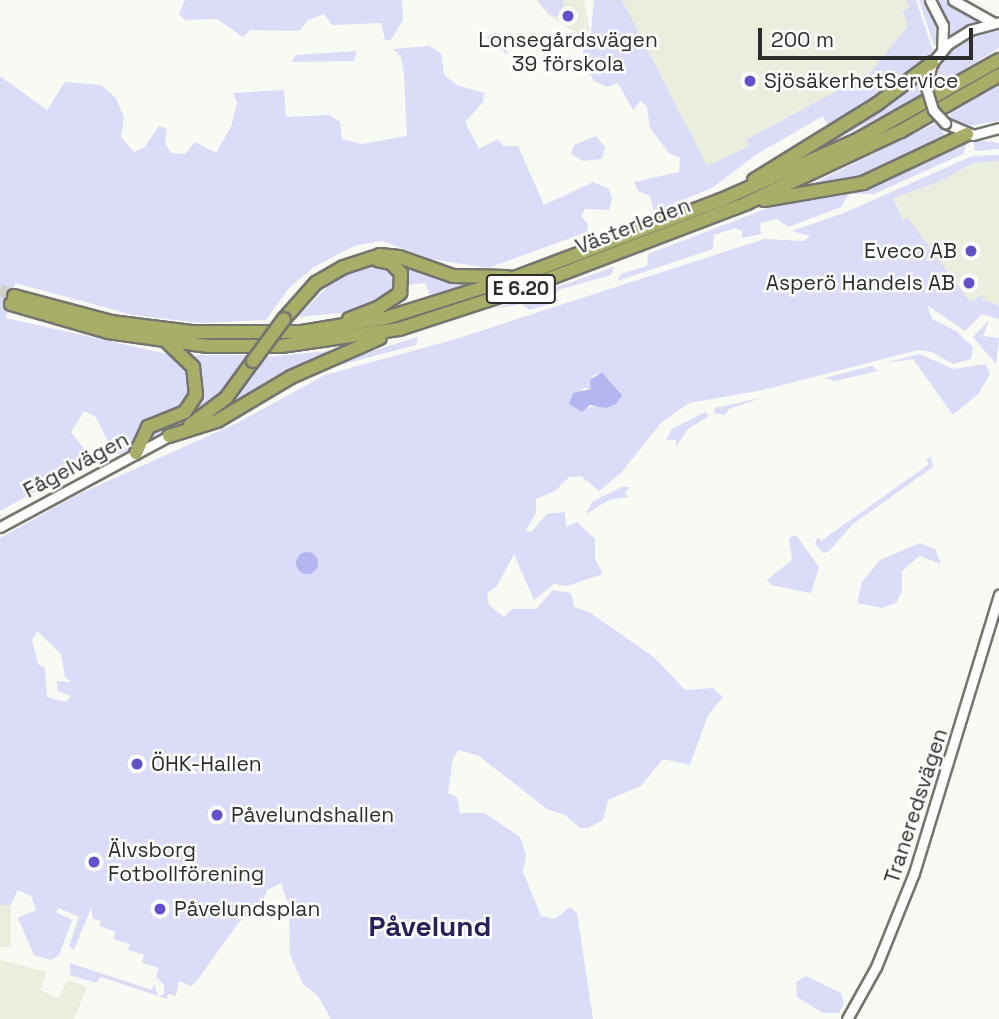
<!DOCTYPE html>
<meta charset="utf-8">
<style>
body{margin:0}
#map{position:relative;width:999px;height:1019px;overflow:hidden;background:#f9faf3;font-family:"Space Grotesk",sans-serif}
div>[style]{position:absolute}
.built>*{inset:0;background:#ebeddf;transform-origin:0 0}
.green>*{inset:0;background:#dbdcf8}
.water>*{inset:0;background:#b5b5f0}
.round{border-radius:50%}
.highway-tunnel>*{height:12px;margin-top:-6px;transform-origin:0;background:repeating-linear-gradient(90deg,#d0d1cb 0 12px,transparent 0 18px)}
.roads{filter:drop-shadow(2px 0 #75756f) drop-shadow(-2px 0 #75756f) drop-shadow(0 2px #75756f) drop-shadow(0 -2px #75756f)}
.secondary>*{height:9px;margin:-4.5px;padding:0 4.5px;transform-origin:4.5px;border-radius:4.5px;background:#fff}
.highway>*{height:12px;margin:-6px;padding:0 6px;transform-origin:6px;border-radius:6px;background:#a8ae67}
.bridges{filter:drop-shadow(2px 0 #75756f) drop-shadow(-2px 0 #75756f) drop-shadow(0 2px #75756f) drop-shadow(0 -2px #75756f)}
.secondary-bridge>*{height:9px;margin:-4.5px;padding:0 4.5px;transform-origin:4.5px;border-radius:4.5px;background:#fff}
.highway-bridge>*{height:12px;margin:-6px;padding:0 6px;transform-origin:6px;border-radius:6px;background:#a8ae67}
.dots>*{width:19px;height:19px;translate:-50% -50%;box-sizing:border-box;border:4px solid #fff;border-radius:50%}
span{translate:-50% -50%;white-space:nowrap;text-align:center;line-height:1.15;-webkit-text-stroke:5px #fff;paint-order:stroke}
.shield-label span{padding:2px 5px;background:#fff;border:2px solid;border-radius:5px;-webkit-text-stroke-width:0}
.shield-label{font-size:19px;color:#2c2d2a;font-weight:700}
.poi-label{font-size:21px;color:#2c2d2a}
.left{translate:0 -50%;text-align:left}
.right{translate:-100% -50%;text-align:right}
.street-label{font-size:21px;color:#2c2d2a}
.district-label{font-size:28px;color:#272059;font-weight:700}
.scale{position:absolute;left:758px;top:28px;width:215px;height:32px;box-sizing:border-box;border:4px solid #2c2d2a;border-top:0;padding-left:9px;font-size:21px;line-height:24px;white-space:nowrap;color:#2c2d2a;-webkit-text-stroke:5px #fff;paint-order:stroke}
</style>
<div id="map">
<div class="built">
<div style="clip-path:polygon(536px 0,584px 0,590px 31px,581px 36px,548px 15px)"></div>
<div style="clip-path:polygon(622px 0,916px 0,933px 51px,828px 126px,823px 116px,757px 154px,749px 146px,707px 167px)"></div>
<div style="clip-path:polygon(999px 161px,999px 306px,983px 299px,970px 302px,908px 218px,903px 220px,893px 197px,938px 182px,973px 163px)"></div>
<div style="left:0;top:905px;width:11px;height:42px"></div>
<div style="clip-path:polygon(0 960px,47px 972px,40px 990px,58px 998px,68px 980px,87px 987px,74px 1019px,0 1019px)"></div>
</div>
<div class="green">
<div style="clip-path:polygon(185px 0,402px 0,403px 20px,391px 40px,385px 40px,381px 23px,332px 25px,324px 14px,308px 20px,299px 31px,250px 30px,243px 37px,217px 19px,185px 20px,179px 14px)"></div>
<div style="clip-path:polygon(538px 0,563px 0,565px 20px,549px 14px)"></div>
<div style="clip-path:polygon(594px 0,622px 0,707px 166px,749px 146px,746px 140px,870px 73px,908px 26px,903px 11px,910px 7px,906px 0,916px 0,933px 51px,894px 86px,846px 119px,828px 126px,823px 116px,757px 154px,712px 188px,659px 210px,653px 209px,650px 196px,638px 191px,634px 182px,679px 172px,680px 158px,669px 153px,650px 128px,647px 106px,640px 101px,633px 110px,618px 83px,607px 87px,594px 81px,583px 60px,583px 42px,591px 32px)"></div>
<div style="clip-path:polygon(919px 0,926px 0,940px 27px,939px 43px,934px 46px)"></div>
<div style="clip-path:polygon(933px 0,948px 0,984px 21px,946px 40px)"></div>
<div style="clip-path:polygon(999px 28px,999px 48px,935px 87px,934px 77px,949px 50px,981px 30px)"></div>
<div style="clip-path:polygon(496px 32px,503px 41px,508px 55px,486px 37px)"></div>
<div style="clip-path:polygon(429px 46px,441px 53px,444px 75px,457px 85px,484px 93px,483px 102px,465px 122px,479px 149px,498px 139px,503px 146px,518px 146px,544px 205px,593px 182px,609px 189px,612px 199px,609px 210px,585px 209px,581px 216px,588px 224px,587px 232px,488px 268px,431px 259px,382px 241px,354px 246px,314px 267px,289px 288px,266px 320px,200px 323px,133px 315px,15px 283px,6px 318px,167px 354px,190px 369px,194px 388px,186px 405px,144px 423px,133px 449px,120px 454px,114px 454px,96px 417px,84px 411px,71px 432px,85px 450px,80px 467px,0 511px,0 76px,47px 110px,65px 82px,101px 85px,116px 98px,124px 117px,121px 137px,134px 152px,144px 148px,159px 126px,167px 129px,165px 143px,171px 153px,185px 154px,195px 142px,216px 153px,231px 127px,237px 103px,233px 93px,284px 90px,286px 117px,329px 115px,340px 122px,342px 139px,362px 144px,407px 136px,404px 74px,401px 57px,393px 49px)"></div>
<div style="clip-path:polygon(357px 51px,354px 61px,292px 62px,295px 55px)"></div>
<div style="clip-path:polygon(923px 74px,923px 95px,821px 147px,820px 145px)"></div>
<div style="clip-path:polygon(999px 84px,999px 121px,966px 126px,951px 120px,950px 114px)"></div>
<div style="clip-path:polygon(938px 122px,945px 136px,902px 163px,855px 182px,806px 187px)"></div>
<div style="clip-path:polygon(596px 136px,605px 147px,602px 159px,583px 161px,571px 154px,574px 145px)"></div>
<div style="clip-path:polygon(973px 139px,999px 143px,999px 149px,975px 151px)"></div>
<div style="clip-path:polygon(968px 140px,963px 154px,874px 194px,849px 194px,841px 207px,788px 227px,777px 219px,760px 223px,761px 234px,742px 238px,742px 231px,735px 228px,714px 235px,713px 249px,617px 281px,621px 274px,647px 266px,648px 254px,778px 204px,869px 187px,918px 164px,946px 145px)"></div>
<div style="clip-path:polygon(evenodd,999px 155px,999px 161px,973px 163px,938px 182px,893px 198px,903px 220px,908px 218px,970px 302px,984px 294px,983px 299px,999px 306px,999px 319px,982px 314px,965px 331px,927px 305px,932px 319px,956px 331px,973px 347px,971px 359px,953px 364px,932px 352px,918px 350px,763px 390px,689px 403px,661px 423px,621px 473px,599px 491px,581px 476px,569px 477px,555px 491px,536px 499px,536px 513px,526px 531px,531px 532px,547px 514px,565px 512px,566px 527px,577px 522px,595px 539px,595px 559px,603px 574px,567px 586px,554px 584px,534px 600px,514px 554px,497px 586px,487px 593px,489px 605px,504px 617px,512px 609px,536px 609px,553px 590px,571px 593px,574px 607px,589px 612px,655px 658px,685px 690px,713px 688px,723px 697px,708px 715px,690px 765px,663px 759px,641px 786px,608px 800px,603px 820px,588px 828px,580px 828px,565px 815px,547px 809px,479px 756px,459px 750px,453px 758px,448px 793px,457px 797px,460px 813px,484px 813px,520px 837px,526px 855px,523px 872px,541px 916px,555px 919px,570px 907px,577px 913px,593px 1019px,331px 1019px,318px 996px,303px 984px,290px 955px,289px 906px,281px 883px,267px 890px,261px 906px,239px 922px,196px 982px,191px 986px,179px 981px,176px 996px,168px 994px,167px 999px,101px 977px,96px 983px,70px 975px,70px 963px,152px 990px,154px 984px,158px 996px,164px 995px,164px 985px,156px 977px,159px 968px,142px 963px,144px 955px,128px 950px,130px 944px,113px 939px,116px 932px,99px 926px,101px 921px,93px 919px,91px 908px,74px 950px,69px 946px,79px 917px,59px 908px,56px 912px,72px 920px,59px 955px,51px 960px,34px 955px,18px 918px,36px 910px,31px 896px,18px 890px,11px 905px,0 905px,0 538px,79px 494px,237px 423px,325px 375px,456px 339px,764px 239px,804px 241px,810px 236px,792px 231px,844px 213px,972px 156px,999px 155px,602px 372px,620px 392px,600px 405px,579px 410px,572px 404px,584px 388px,591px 389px,593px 376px,602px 372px,999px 155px,37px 631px,61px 654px,65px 677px,71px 682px,57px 681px,57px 691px,71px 696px,66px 702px,47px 697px,45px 668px,38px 664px,32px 640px,37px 631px)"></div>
<div style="clip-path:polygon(393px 259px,443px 276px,470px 284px,429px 295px,426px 283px,407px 285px,406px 272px)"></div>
<div style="clip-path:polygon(363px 266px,389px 270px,394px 277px,391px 294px,351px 312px,298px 317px,329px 285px)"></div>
<div style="clip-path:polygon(614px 267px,611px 275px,561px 289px,553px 295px,559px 301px,530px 310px,521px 304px,494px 309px)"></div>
<div style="clip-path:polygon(989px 320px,983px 336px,999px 338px,996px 364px,973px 337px)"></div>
<div style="clip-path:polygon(418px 337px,416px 345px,306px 374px,336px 362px)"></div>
<div style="clip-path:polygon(329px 351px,332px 353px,213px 417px,240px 392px,264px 357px)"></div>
<div style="clip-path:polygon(920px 354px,953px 369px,986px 364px,990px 374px,978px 394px,953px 415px,913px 359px,884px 363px)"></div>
<div style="clip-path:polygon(198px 355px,253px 355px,223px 396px,185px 424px,146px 443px,152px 429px,189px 415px,197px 406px,202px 376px,191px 357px)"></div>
<div style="clip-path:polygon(872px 366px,878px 371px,835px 381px,824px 378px)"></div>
<div style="clip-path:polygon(764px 397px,729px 409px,725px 415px,714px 413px,715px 408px)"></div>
<div style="clip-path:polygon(705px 412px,709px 416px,688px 429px,676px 447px,676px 440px,666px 440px,672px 429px)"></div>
<div style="clip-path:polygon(931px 457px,933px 467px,853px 524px,828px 552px,823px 553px,815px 544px,818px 537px,821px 541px,929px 464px,926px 459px)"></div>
<div style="clip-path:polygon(622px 487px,630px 487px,625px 493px,628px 497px,609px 500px,586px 514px,593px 501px)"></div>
<div style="clip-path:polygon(796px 535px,819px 567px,811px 593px,771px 585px,767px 580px,792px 560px,789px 538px)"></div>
<div style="clip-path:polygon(920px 543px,935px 549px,941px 564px,919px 556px,902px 571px,902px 591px,896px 603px,882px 608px,857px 603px,862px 582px,880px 560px)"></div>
<div style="clip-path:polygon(924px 865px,898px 931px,884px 963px,919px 870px)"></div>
<div style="clip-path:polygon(806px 976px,841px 993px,844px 1003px,839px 1013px,823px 1013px,797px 997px,796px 982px)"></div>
</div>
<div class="water">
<div style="clip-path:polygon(602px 372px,622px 395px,616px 404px,606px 408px,590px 405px,582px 412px,569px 404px,573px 393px,591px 389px,590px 380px)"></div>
<div class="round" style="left:296px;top:552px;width:22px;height:22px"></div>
</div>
<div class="highway-tunnel">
<div style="left:0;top:290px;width:15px;rotate:23deg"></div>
</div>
<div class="roads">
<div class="secondary">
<div style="left:930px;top:0;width:28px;rotate:63deg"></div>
<div style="left:943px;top:25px;width:25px;rotate:92deg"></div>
<div style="left:953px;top:0;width:47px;rotate:29.3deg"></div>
<div style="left:926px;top:87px;width:25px;rotate:-76deg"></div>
<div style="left:932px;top:63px;width:25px;rotate:-50deg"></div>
<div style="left:948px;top:44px;width:26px;rotate:-32deg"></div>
<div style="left:970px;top:30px;width:30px;rotate:-15deg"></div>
<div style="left:945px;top:123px;width:30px;rotate:23deg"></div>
<div style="left:973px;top:135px;width:27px;rotate:-15deg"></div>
<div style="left:0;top:527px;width:192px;rotate:-28.3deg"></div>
<div style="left:847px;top:1019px;width:60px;rotate:-60.9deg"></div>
<div style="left:876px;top:967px;width:101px;rotate:-68deg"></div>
<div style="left:914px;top:873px;width:291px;rotate:-73deg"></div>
</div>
<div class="highway">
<div style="left:754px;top:180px;width:145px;rotate:-31.7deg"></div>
<div style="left:877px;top:104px;width:69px;rotate:-36.7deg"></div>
<div style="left:764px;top:200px;width:100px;rotate:-9.7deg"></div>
<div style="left:863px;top:183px;width:115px;rotate:-25.2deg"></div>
<div style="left:14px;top:296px;width:100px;rotate:15deg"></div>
<div style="left:111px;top:322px;width:81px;rotate:7.1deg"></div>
<div style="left:191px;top:332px;width:111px"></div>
<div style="left:302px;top:332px;width:85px;rotate:-9.5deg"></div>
<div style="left:386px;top:318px;width:137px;rotate:-17.4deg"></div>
<div style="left:517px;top:277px;width:218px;rotate:-20.7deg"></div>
<div style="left:721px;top:200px;width:149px;rotate:-23.8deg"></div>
<div style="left:857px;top:140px;width:163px;rotate:-29.4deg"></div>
<div style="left:11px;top:304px;width:101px;rotate:16.1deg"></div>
<div style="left:108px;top:332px;width:101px;rotate:8deg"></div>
<div style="left:208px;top:346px;width:73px"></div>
<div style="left:281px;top:346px;width:119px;rotate:-8.2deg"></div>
<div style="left:399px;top:329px;width:129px;rotate:-18deg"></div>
<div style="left:522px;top:289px;width:241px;rotate:-20.9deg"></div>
<div style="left:747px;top:203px;width:170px;rotate:-25.1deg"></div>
<div style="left:901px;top:131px;width:113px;rotate:-29.7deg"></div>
<div style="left:284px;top:319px;width:48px;rotate:-48.4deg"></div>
<div style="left:316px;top:283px;width:32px;rotate:-30deg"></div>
<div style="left:344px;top:267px;width:38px;rotate:-18deg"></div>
<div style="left:380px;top:255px;width:19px;rotate:6deg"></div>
<div style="left:399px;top:257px;width:57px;rotate:19.4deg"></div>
<div style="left:453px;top:276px;width:54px;rotate:1.1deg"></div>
<div style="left:349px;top:319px;width:31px;rotate:-21deg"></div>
<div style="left:378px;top:308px;width:27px;rotate:-34deg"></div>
<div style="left:400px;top:293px;width:20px;rotate:-87deg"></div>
<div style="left:401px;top:273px;width:14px;rotate:-135deg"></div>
<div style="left:391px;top:263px;width:14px;rotate:-168deg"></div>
<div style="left:190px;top:425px;width:45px;rotate:-36.9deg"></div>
<div style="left:226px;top:398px;width:46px;rotate:-53.9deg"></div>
<div style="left:169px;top:436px;width:50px;rotate:-17.4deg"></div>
<div style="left:217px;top:421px;width:86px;rotate:-30.7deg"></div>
<div style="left:291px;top:377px;width:97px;rotate:-23.7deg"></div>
<div style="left:136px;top:453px;width:29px;rotate:-65deg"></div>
<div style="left:148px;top:427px;width:40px;rotate:-22deg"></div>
<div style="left:185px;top:412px;width:20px;rotate:-57deg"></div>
<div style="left:196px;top:395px;width:28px;rotate:-96deg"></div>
<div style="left:193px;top:367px;width:36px;rotate:-136deg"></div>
</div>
</div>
<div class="bridges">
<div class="secondary-bridge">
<div style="left:926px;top:87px;width:24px;rotate:73deg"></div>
<div style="left:933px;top:110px;width:18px;rotate:47deg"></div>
</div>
<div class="highway-bridge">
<div style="left:253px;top:361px;width:52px;rotate:-53.6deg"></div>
</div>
</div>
<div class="dots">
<div style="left:568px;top:16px;background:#6151ca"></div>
<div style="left:750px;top:81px;background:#6151ca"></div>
<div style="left:971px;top:251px;background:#6151ca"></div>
<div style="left:969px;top:283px;background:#6151ca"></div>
<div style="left:137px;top:764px;background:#6151ca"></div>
<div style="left:217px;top:815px;background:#6151ca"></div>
<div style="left:94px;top:862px;background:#6151ca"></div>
<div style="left:160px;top:909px;background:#6151ca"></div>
</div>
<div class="shield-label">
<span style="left:521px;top:289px">E 6.20</span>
</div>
<div class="poi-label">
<span style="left:568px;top:52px">Lonsegårdsvägen<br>39 förskola</span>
<span class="left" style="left:764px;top:81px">SjösäkerhetService</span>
<span class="right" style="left:957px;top:251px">Eveco AB</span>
<span class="right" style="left:955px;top:283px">Asperö Handels AB</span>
<span class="left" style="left:151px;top:764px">ÖHK-Hallen</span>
<span class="left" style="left:231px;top:815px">Påvelundshallen</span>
<span class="left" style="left:108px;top:862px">Älvsborg<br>Fotbollförening</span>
<span class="left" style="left:174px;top:909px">Påvelundsplan</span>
</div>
<div class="street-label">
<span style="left:633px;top:226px;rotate:-21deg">Västerleden</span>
<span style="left:76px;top:465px;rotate:-28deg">Fågelvägen</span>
<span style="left:916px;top:806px;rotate:-72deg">Traneredsvägen</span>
</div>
<div class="district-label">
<span style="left:430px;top:926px">Påvelund</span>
</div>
<div class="scale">200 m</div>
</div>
